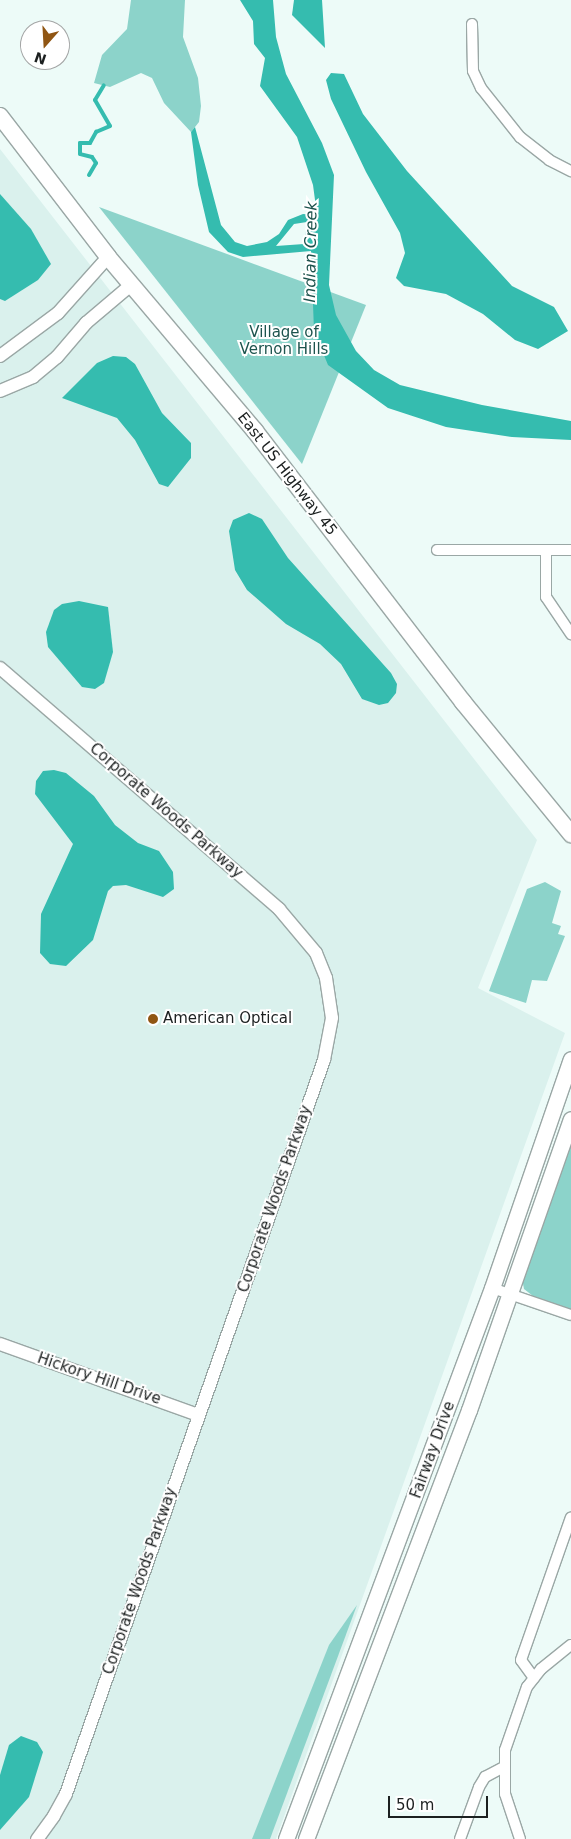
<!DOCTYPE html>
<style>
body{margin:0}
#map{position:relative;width:571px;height:1839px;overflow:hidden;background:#edfbf8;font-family:"DejaVu Sans",sans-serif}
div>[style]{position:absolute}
.built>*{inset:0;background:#daf1ed}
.green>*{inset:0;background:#8cd3ca}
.water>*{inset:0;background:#35bcaf}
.stream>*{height:4px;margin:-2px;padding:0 2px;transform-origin:2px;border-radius:2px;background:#35bcaf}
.roads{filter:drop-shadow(1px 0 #9aa7a5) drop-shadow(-1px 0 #9aa7a5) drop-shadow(0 1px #9aa7a5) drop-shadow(0 -1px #9aa7a5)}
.minor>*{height:10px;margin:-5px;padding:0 5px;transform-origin:5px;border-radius:5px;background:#fff}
.tertiary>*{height:12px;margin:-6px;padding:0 6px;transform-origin:6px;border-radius:6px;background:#fff}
.secondary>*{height:15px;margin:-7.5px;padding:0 7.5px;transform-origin:7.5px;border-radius:7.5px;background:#fff}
.primary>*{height:16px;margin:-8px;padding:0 8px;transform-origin:8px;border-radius:8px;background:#fff}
.dots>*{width:14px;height:14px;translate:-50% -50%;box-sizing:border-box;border:2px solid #fff;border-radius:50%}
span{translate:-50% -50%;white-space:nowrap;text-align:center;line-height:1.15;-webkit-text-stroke:4px #fff;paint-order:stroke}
.park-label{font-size:15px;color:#1d544e}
.street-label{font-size:15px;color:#1c2020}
.poi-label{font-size:15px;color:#1c2020}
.left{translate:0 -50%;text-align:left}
.water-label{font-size:16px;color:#1c524c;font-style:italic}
.north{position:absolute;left:20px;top:20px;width:50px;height:50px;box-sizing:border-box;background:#fff;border:1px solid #a4a6a6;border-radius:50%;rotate:199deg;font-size:14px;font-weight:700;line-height:20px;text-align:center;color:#1c2020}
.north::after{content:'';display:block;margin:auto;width:18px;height:22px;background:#905613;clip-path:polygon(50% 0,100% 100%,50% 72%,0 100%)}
.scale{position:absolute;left:388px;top:1796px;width:100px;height:22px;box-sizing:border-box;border:2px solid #1c2020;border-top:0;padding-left:6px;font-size:15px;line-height:18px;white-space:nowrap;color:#1c2020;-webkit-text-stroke:4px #fff;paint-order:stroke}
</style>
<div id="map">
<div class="built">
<div style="clip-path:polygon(0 149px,537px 840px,478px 988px,565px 1033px,276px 1839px,0 1839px)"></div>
</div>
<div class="green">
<div style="clip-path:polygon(131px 0,185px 0,183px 37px,198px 78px,201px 106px,199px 122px,191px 132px,164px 103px,152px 78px,141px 73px,110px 87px,94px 83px,102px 55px,127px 29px)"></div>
<div style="clip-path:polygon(99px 207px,366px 305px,302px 464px)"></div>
<div style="clip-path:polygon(545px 882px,561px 891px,552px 923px,561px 926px,558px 934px,565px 936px,547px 981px,532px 980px,526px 1003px,489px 991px,527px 889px)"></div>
<div style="clip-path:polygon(571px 1144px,571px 1309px,533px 1296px,524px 1289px,522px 1278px)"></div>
<div style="clip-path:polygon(357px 1605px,270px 1839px,252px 1839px,329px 1645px)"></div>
</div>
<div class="water">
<div style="clip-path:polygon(evenodd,240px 0,273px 0,276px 37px,286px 74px,322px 143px,334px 175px,329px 285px,336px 315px,356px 351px,374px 370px,400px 385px,482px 405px,571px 421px,571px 440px,512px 437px,446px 427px,388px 408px,328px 365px,314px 331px,311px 251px,243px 257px,228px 252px,209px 232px,198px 185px,191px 132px,195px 127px,221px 225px,235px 242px,247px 246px,267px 242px,279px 234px,288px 220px,303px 214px,317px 215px,313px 185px,297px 137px,260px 86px,265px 58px,254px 44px,253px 21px,240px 0,307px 222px,304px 244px,276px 246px,294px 224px,307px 222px)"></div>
<div style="clip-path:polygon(294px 0,322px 0,325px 48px,292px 15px)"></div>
<div style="clip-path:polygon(331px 73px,344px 74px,363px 114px,407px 171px,512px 286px,554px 307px,568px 331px,538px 349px,515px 340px,483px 314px,446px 294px,404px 286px,396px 278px,405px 253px,400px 233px,366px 172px,331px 99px,326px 80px)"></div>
<div style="clip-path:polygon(0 194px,31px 229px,51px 264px,38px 280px,5px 301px,0 299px)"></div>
<div style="clip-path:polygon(113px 356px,126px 357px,135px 364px,162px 413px,191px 443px,191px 458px,168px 487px,159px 484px,135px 440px,117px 418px,62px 398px,97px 363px)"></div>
<div style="clip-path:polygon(249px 513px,262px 519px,288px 558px,391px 673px,397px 684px,396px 693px,388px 703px,379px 705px,362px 699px,341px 664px,320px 644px,286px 624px,247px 590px,235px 570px,229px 531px,233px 520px)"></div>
<div style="clip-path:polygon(79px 601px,108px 607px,113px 652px,104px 683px,95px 689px,82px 687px,48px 647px,46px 632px,54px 610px,62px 604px)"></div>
<div style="clip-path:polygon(54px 770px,66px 773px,94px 796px,115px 825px,138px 843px,159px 851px,173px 872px,174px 889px,163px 897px,126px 885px,113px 886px,108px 891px,93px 940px,66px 966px,50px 964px,40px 953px,41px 914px,73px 844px,35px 794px,36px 781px,43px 771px)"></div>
<div style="clip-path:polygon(21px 1736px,37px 1742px,43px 1752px,29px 1797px,0 1830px,0 1775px,9px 1745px)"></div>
</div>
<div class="stream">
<div style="left:89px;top:175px;width:14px;rotate:-60deg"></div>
<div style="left:96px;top:163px;width:7px;rotate:-124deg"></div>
<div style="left:92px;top:157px;width:12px;rotate:-166deg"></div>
<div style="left:80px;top:154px;width:11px;rotate:-90deg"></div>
<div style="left:80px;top:143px;width:10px"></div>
<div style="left:90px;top:143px;width:13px;rotate:-61deg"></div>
<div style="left:96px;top:132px;width:15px;rotate:-23deg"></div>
<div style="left:110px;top:126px;width:30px;rotate:-120deg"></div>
<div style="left:95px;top:100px;width:17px;rotate:-59deg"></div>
</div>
<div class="roads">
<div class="minor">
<div style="left:472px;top:24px;width:47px;rotate:88.8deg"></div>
<div style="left:473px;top:71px;width:19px;rotate:65deg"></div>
<div style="left:481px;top:88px;width:63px;rotate:51.5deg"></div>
<div style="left:520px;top:137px;width:37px;rotate:38deg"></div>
<div style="left:549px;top:160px;width:25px;rotate:27deg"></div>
<div style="left:437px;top:550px;width:134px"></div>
<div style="left:546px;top:550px;width:47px;rotate:90deg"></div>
<div style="left:546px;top:597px;width:45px;rotate:56deg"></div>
<div style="left:492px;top:1288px;width:83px;rotate:18.9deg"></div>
<div style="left:534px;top:1678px;width:22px;rotate:-126deg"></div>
<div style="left:521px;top:1660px;width:151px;rotate:-70.7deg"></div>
<div style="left:460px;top:1839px;width:55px;rotate:-69.9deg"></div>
<div style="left:479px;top:1787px;width:12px;rotate:-59deg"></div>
<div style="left:485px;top:1777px;width:21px;rotate:-28deg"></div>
<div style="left:520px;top:1839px;width:47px;rotate:-108.4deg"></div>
<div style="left:505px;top:1794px;width:44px;rotate:-90deg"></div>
<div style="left:505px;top:1750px;width:67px;rotate:-70.8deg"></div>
<div style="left:527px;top:1687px;width:23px;rotate:-52deg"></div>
<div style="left:541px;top:1669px;width:38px;rotate:-39deg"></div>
</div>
<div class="tertiary">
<div style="left:0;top:356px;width:72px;rotate:-36.6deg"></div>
<div style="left:58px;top:313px;width:75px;rotate:-48.2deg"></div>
<div style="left:0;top:391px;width:36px;rotate:-23deg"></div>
<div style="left:33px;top:377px;width:31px;rotate:-40deg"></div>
<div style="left:57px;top:357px;width:45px;rotate:-49.5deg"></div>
<div style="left:86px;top:323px;width:59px;rotate:-40.2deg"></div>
<div style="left:0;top:668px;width:369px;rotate:40.8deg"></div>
<div style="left:279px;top:909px;width:57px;rotate:49.9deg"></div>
<div style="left:316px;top:953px;width:27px;rotate:68deg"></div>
<div style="left:326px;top:978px;width:40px;rotate:81.5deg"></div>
<div style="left:332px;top:1018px;width:43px;rotate:100.8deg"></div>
<div style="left:324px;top:1060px;width:778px;rotate:109.37deg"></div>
<div style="left:66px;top:1794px;width:25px;rotate:119deg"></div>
<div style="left:54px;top:1816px;width:29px;rotate:126deg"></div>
<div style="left:0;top:1344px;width:210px;rotate:19.7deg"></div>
</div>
<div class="secondary">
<div style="left:286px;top:1839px;width:588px;rotate:-69.5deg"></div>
<div style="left:492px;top:1288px;width:242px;rotate:-71deg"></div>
<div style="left:306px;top:1839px;width:459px;rotate:-69.2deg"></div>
<div style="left:469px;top:1410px;width:308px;rotate:-70.7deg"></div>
</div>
<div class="primary">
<div style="left:0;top:116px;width:178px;rotate:52.5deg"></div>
<div style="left:108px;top:257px;width:228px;rotate:49.8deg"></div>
<div style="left:255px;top:431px;width:342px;rotate:52.5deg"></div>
<div style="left:463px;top:702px;width:171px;rotate:50.7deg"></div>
</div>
</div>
<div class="dots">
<div style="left:153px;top:1019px;background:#905613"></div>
</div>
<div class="park-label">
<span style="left:284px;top:341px">Village of<br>Vernon Hills</span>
</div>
<div class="street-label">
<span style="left:287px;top:474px;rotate:52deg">East US Highway 45</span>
<span style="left:166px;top:811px;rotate:41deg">Corporate Woods Parkway</span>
<span style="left:275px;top:1199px;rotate:-71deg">Corporate Woods Parkway</span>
<span style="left:99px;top:1379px;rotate:19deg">Hickory Hill Drive</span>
<span style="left:433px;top:1450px;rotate:-70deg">Fairway Drive</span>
<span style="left:140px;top:1581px;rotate:-71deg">Corporate Woods Parkway</span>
</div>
<div class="poi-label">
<span class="left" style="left:163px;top:1019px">American Optical</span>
</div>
<div class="water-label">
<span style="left:311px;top:252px;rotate:-89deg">Indian Creek</span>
</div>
<div class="north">N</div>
<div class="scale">50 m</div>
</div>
